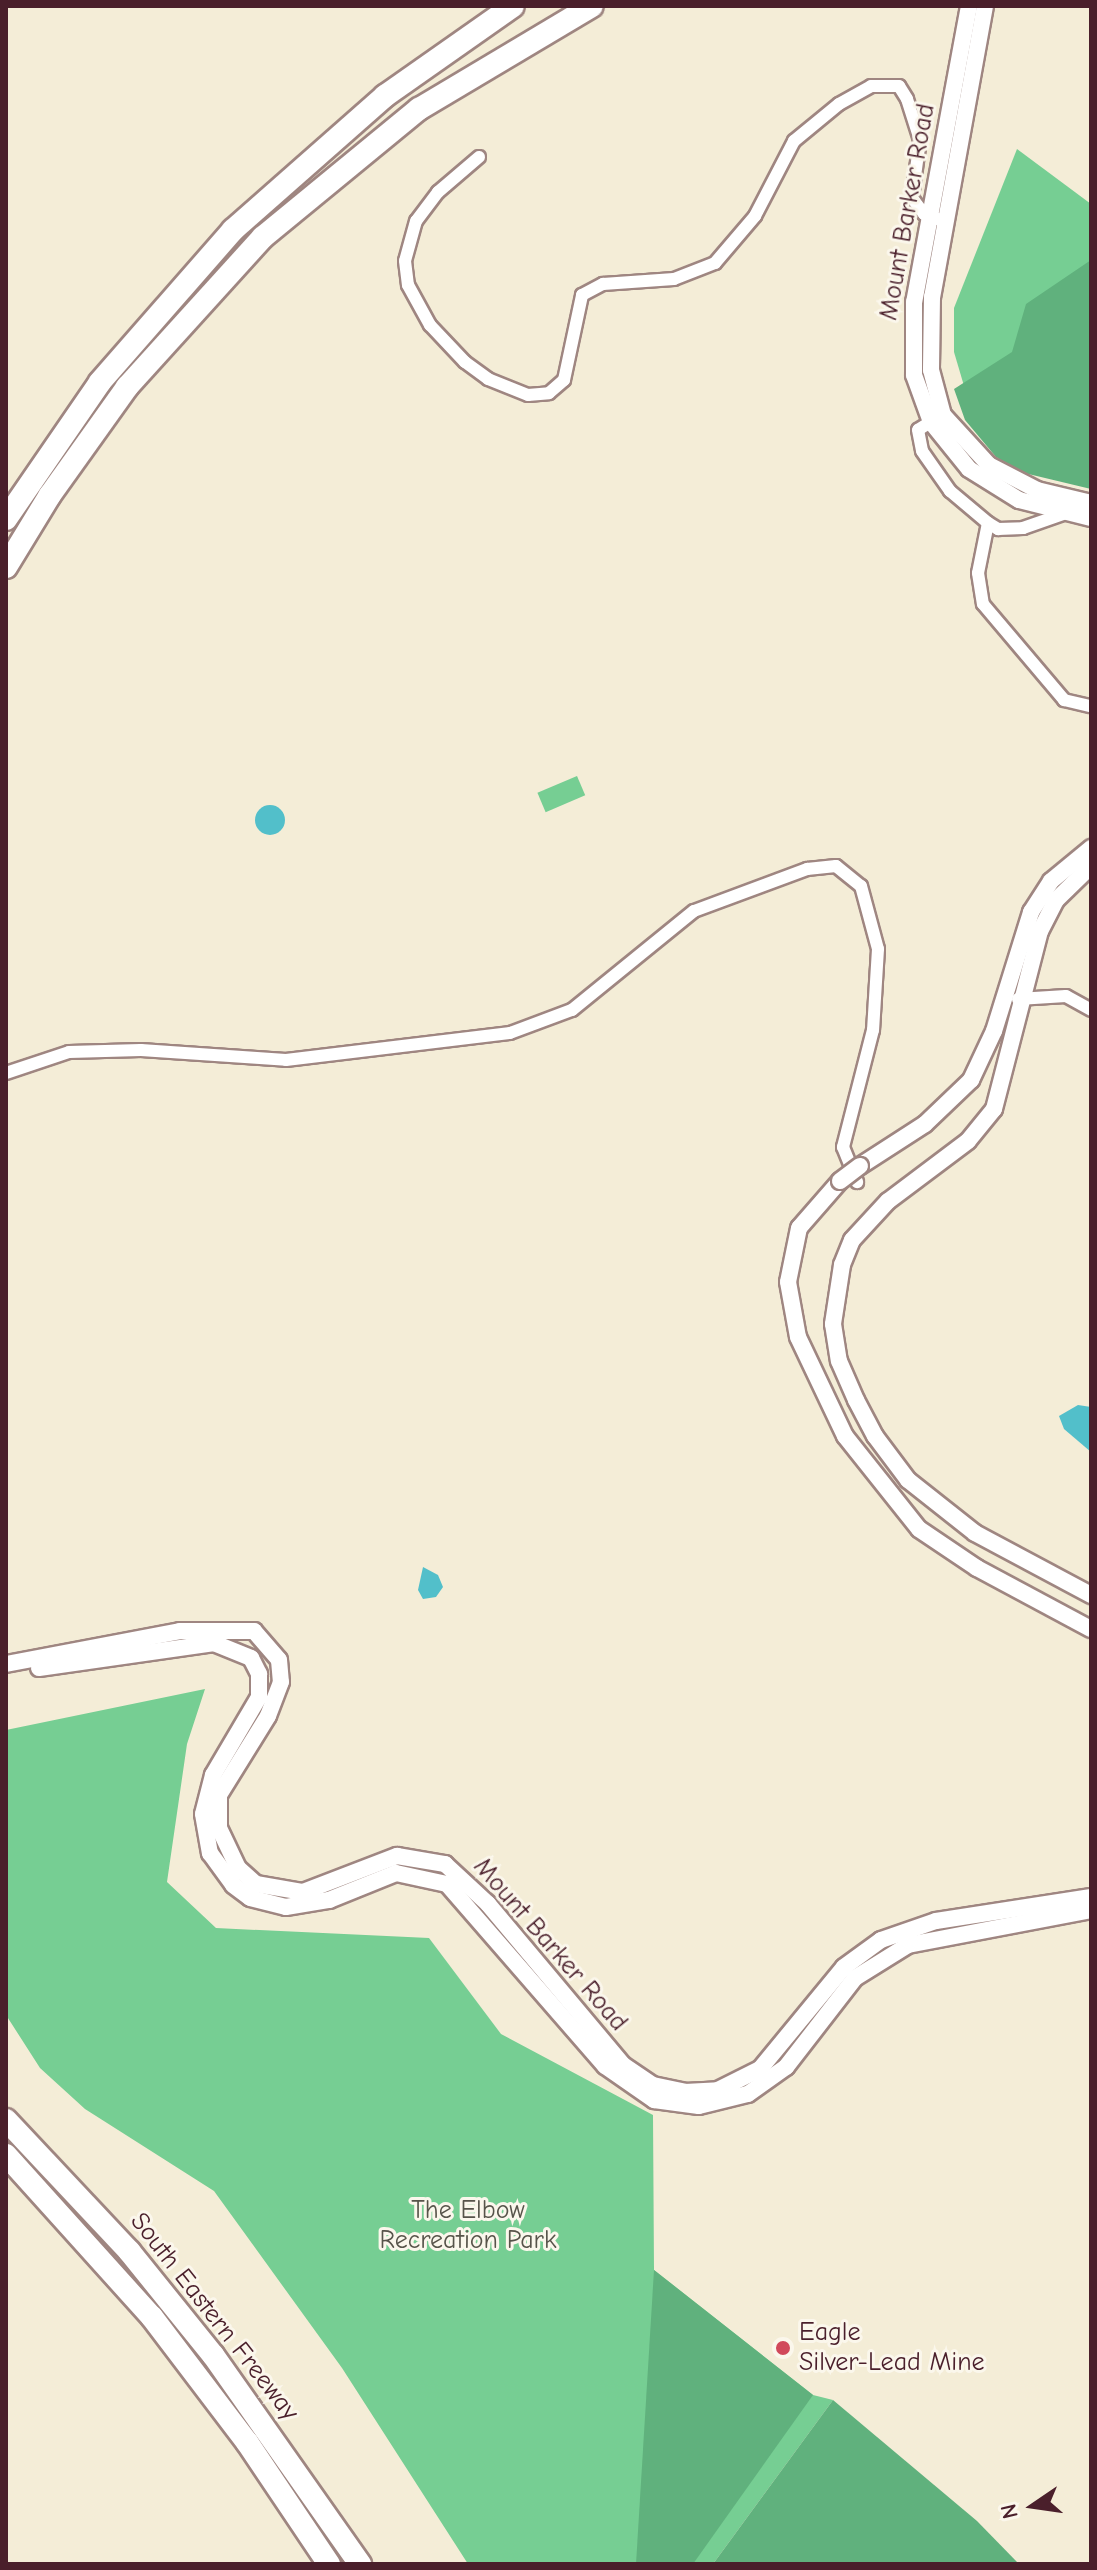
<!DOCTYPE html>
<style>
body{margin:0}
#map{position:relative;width:1097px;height:2570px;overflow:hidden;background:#f4edd7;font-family:"Comic Neue",sans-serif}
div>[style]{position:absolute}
.green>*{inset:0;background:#76ce93;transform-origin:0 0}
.forest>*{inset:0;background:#60b17d}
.water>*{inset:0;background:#52bfca}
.round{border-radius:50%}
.roads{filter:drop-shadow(2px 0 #9f8681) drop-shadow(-2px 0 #9f8681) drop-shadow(0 2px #9f8681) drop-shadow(0 -2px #9f8681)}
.street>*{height:12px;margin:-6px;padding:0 6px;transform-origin:6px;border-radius:6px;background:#fff}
.secondary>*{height:16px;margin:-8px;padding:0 8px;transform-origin:8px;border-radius:8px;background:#fff}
.highway>*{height:22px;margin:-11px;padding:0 11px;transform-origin:11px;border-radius:11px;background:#fff}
.bridges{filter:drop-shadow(2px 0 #9f8681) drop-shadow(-2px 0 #9f8681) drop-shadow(0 2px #9f8681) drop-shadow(0 -2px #9f8681)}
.secondary-bridge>*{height:16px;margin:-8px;padding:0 8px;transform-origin:8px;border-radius:8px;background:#fff}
.dots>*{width:22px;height:22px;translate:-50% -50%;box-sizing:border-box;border:4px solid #fbf7ec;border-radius:50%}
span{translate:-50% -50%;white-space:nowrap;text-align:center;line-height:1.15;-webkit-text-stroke:6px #fbf7ec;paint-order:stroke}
.street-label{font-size:26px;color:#4a1f2b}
.park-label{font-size:26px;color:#57544a}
.poi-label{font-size:26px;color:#4a1f2b}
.left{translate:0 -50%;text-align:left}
.frame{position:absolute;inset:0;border:8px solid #4a1f2b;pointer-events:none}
.north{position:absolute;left:993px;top:2466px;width:80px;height:80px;-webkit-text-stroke:6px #fbf7ec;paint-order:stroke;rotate:257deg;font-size:22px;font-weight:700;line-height:32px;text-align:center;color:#4a1f2b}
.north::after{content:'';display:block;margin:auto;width:28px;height:36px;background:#4a1f2b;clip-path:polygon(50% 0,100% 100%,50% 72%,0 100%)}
</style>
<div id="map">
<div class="green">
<div style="clip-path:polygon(1017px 149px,1091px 204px,1091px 466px,972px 413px,954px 352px,954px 308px)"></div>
<div style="left:577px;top:776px;width:21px;height:43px;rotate:67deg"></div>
<div style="clip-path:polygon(205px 1689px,187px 1744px,167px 1882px,216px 1928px,429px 1938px,501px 2034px,653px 2115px,654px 2270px,813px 2395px,833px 2400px,713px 2564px,468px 2564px,342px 2368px,214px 2191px,85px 2109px,40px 2068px,6px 2015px,6px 1730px)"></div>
</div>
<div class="forest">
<div style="clip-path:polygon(1091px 260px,1091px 489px,1020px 472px,996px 457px,965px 420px,954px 389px,1012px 352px,1026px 304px)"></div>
<div style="clip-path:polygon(654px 2270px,813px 2395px,693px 2564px,636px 2564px)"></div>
<div style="clip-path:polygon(833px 2400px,977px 2521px,1019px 2564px,713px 2564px)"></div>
</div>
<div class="water">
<div class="round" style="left:255px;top:805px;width:30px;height:30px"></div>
<div style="clip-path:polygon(1078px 1405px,1091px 1407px,1091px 1452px,1064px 1429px,1059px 1416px)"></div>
<div style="clip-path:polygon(423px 1567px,438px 1575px,443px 1587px,436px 1597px,423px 1599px,418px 1590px)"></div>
</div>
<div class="roads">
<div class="street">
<div style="left:479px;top:157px;width:54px;rotate:139.5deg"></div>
<div style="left:438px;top:192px;width:36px;rotate:127deg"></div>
<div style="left:416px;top:221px;width:41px;rotate:105.4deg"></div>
<div style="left:405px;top:261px;width:24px;rotate:83deg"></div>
<div style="left:408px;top:285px;width:46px;rotate:61.2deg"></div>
<div style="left:430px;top:325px;width:51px;rotate:46.6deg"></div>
<div style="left:465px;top:362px;width:29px;rotate:36deg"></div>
<div style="left:488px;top:379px;width:43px;rotate:21.8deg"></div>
<div style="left:528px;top:395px;width:21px;rotate:-5deg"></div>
<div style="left:549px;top:393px;width:20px;rotate:-41deg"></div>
<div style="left:564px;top:380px;width:87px;rotate:-78deg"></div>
<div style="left:582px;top:295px;width:24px;rotate:-28deg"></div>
<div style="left:603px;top:284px;width:71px;rotate:-4deg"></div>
<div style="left:674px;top:279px;width:44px;rotate:-21.3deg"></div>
<div style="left:715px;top:263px;width:62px;rotate:-49.6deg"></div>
<div style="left:755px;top:216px;width:85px;rotate:-62.5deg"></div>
<div style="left:794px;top:141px;width:58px;rotate:-39.4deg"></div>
<div style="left:839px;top:104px;width:37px;rotate:-29deg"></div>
<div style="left:871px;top:86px;width:28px"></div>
<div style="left:899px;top:86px;width:15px;rotate:58deg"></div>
<div style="left:907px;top:99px;width:43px;rotate:72.4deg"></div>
<div style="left:920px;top:140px;width:59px;rotate:97.9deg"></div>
<div style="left:912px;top:198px;width:20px;rotate:53deg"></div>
<div style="left:924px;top:214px;width:23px;rotate:20deg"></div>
<div style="left:937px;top:418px;width:22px;rotate:148deg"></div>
<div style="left:918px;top:430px;width:21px;rotate:79deg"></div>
<div style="left:922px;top:451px;width:49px;rotate:55deg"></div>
<div style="left:950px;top:491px;width:50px;rotate:40.1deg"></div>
<div style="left:988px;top:523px;width:12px;rotate:31deg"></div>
<div style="left:998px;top:529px;width:25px;rotate:-2deg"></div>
<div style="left:1023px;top:528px;width:46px;rotate:-19.2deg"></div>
<div style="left:988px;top:523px;width:51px;rotate:101.3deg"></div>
<div style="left:978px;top:573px;width:31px;rotate:81deg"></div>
<div style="left:983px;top:604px;width:126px;rotate:49.8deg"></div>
<div style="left:1064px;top:700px;width:28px;rotate:13deg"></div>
<div style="left:1018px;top:999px;width:48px;rotate:-3.6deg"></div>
<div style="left:1066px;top:996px;width:29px;rotate:29deg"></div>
<div style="left:6px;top:1073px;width:66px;rotate:-18.4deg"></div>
<div style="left:69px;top:1052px;width:72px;rotate:-1.6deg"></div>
<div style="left:141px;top:1050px;width:145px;rotate:3.9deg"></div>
<div style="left:286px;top:1060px;width:226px;rotate:-6.9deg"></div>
<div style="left:510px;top:1033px;width:66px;rotate:-20.4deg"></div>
<div style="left:572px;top:1010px;width:157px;rotate:-39.1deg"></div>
<div style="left:694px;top:911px;width:121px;rotate:-20.4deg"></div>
<div style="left:807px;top:869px;width:29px;rotate:-6deg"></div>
<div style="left:836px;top:866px;width:32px;rotate:39deg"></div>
<div style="left:861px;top:886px;width:65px;rotate:74.9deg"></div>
<div style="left:878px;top:949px;width:81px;rotate:93.5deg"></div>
<div style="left:873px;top:1030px;width:121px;rotate:104.4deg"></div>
<div style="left:843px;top:1147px;width:38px;rotate:68deg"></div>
</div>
<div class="secondary">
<div style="left:969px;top:6px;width:301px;rotate:100.5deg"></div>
<div style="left:914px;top:302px;width:73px;rotate:90deg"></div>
<div style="left:914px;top:375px;width:50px;rotate:70.1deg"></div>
<div style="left:931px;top:422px;width:60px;rotate:51deg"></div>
<div style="left:969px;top:469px;width:59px;rotate:31.8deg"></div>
<div style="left:1019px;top:500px;width:74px;rotate:14deg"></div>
<div style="left:985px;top:6px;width:296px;rotate:100.3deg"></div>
<div style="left:932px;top:297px;width:73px;rotate:90.8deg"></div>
<div style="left:931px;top:370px;width:47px;rotate:75.1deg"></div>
<div style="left:943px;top:415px;width:68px;rotate:47.4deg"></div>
<div style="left:989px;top:465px;width:54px;rotate:27.5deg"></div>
<div style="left:1037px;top:490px;width:56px;rotate:13.5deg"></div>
<div style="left:1091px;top:866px;width:49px;rotate:135.8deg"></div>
<div style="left:1056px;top:900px;width:35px;rotate:117deg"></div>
<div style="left:1040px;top:931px;width:184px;rotate:104.5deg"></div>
<div style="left:994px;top:1109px;width:41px;rotate:129.1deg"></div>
<div style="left:968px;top:1141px;width:100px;rotate:143.1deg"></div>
<div style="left:888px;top:1201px;width:53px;rotate:132.7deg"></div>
<div style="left:852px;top:1240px;width:27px;rotate:112deg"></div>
<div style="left:842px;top:1265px;width:60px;rotate:98.7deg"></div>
<div style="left:833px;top:1324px;width:37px;rotate:81deg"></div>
<div style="left:839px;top:1361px;width:43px;rotate:66.4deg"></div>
<div style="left:856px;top:1400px;width:41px;rotate:62.2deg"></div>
<div style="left:875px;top:1436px;width:55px;rotate:53.1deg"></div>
<div style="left:908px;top:1480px;width:85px;rotate:38.3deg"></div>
<div style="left:975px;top:1533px;width:132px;rotate:28.1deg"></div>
<div style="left:860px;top:1166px;width:77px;rotate:-32.9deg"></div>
<div style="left:925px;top:1124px;width:64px;rotate:-43.7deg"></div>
<div style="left:971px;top:1080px;width:54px;rotate:-64.9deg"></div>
<div style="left:994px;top:1031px;width:125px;rotate:-72.7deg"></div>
<div style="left:1031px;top:912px;width:37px;rotate:-57deg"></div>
<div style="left:1051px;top:881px;width:52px;rotate:-39.5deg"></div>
<div style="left:840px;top:1181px;width:62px;rotate:131.1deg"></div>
<div style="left:799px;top:1228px;width:55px;rotate:101.5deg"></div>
<div style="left:788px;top:1282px;width:56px;rotate:79.7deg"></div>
<div style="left:798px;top:1337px;width:110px;rotate:64.6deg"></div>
<div style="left:845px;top:1436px;width:119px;rotate:51.5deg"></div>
<div style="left:919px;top:1529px;width:70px;rotate:33.9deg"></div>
<div style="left:977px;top:1568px;width:129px;rotate:28.2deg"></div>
<div style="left:6px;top:1664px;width:177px;rotate:-10.7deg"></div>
<div style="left:180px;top:1631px;width:74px"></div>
<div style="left:254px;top:1631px;width:38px;rotate:49deg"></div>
<div style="left:279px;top:1660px;width:22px;rotate:85deg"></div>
<div style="left:281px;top:1682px;width:36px;rotate:111deg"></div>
<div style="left:268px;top:1716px;width:93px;rotate:121.8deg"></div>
<div style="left:219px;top:1795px;width:33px;rotate:90deg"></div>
<div style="left:219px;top:1828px;width:44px;rotate:64.6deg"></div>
<div style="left:238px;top:1868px;width:24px;rotate:42deg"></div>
<div style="left:256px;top:1884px;width:48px;rotate:9.7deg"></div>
<div style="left:303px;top:1892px;width:101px;rotate:-21deg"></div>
<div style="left:397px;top:1856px;width:49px;rotate:9.5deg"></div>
<div style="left:445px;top:1864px;width:59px;rotate:42.9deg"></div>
<div style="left:488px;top:1904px;width:210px;rotate:50deg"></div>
<div style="left:623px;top:2065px;width:36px;rotate:34deg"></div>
<div style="left:653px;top:2085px;width:33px;rotate:12deg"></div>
<div style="left:685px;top:2092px;width:33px;rotate:-3deg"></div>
<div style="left:718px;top:2090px;width:47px;rotate:-26.6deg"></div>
<div style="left:760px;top:2069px;width:132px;rotate:-50.5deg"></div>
<div style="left:844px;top:1967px;width:46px;rotate:-36.1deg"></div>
<div style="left:881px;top:1940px;width:58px;rotate:-19.1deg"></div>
<div style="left:936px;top:1921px;width:157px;rotate:-8.8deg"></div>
<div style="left:39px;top:1668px;width:177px;rotate:-8.1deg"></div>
<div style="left:214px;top:1643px;width:40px;rotate:22deg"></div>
<div style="left:251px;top:1658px;width:18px;rotate:63deg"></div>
<div style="left:259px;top:1674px;width:23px;rotate:90deg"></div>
<div style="left:259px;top:1697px;width:91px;rotate:120.5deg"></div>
<div style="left:213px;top:1775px;width:40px;rotate:104.4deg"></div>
<div style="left:203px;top:1814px;width:40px;rotate:80deg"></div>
<div style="left:210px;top:1853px;width:39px;rotate:54deg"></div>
<div style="left:233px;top:1885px;width:21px;rotate:37deg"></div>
<div style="left:250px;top:1898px;width:37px;rotate:14deg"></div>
<div style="left:286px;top:1907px;width:44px;rotate:-9.2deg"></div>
<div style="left:329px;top:1900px;width:72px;rotate:-21.9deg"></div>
<div style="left:396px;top:1873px;width:52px;rotate:12.2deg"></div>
<div style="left:447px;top:1884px;width:241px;rotate:49deg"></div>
<div style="left:605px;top:2066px;width:60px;rotate:34.8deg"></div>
<div style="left:654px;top:2100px;width:45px;rotate:7.6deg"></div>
<div style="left:699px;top:2106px;width:50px;rotate:-13.8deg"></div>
<div style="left:748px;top:2094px;width:47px;rotate:-35.4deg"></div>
<div style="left:786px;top:2067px;width:113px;rotate:-52.2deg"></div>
<div style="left:855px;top:1978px;width:62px;rotate:-31.9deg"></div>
<div style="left:908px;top:1945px;width:186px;rotate:-10.8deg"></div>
</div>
<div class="highway">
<div style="left:6px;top:519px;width:166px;rotate:-55.5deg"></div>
<div style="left:100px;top:382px;width:202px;rotate:-48.8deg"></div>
<div style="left:233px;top:230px;width:203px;rotate:-41.4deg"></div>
<div style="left:385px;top:96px;width:156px;rotate:-35.1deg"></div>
<div style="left:6px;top:567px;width:84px;rotate:-58.6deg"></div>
<div style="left:50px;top:495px;width:133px;rotate:-54.5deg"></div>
<div style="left:127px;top:387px;width:202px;rotate:-47.8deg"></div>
<div style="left:263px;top:237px;width:202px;rotate:-39.4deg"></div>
<div style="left:419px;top:109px;width:201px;rotate:-30.8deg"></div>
<div style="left:6px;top:2120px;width:180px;rotate:46.8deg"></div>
<div style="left:129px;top:2251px;width:134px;rotate:51.1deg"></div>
<div style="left:213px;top:2355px;width:256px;rotate:54.9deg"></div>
<div style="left:6px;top:2155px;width:218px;rotate:48deg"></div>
<div style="left:152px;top:2317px;width:157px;rotate:52.8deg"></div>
<div style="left:247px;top:2442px;width:147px;rotate:56.1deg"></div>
</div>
</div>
<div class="bridges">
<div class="secondary-bridge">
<div style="left:840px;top:1181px;width:25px;rotate:-37deg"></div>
</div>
</div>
<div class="dots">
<div style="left:783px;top:2348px;background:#d1495b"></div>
</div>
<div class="street-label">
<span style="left:908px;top:212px;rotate:-80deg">Mount Barker Road</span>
<span style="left:550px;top:1945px;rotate:49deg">Mount Barker Road</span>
<span style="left:214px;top:2317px;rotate:52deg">South Eastern Freeway</span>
</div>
<div class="park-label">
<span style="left:468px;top:2226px">The Elbow<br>Recreation Park</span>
</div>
<div class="poi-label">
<span class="left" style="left:799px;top:2348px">Eagle<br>Silver-Lead Mine</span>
</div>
<div class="frame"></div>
<div class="north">N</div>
</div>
